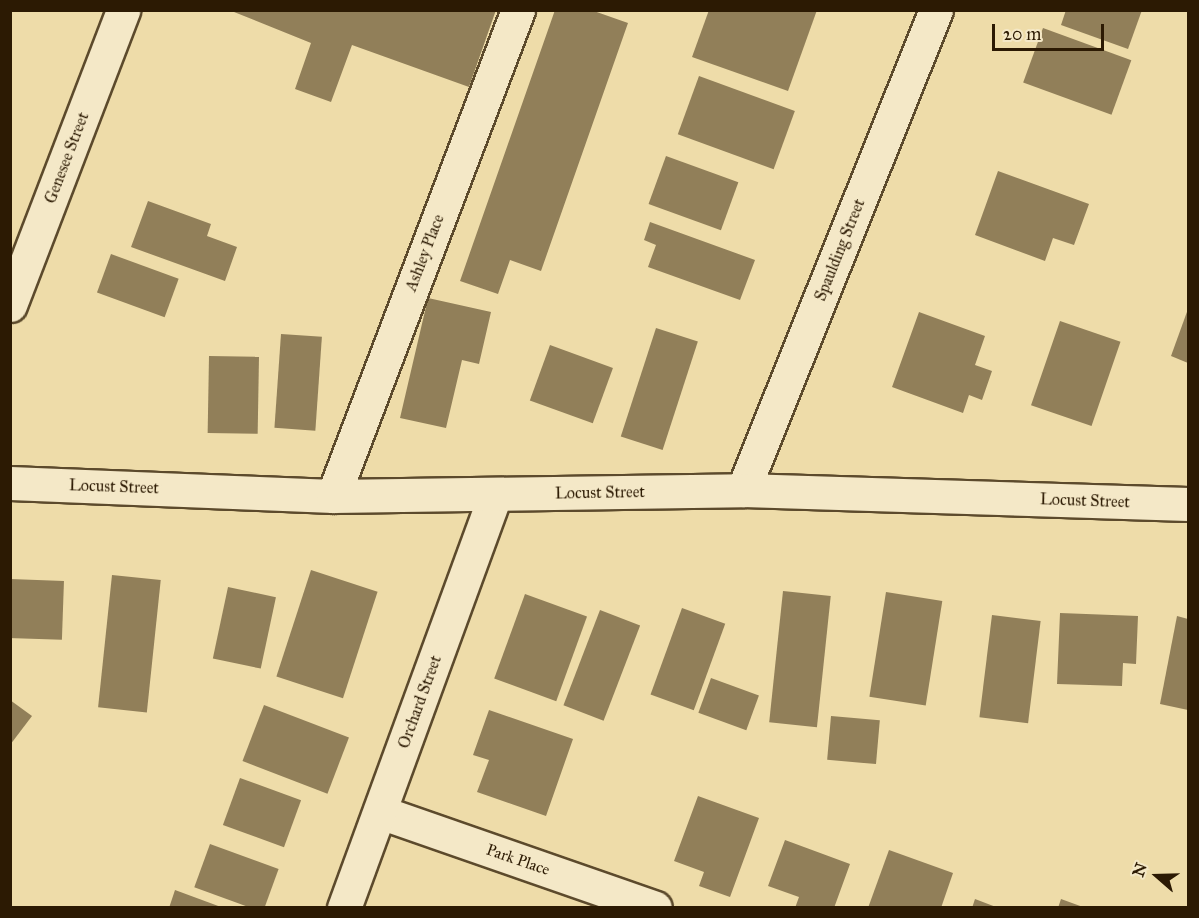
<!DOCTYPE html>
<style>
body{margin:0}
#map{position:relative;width:1199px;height:918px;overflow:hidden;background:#eedca9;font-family:"IM FELL Great Primer",serif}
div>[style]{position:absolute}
.building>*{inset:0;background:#917f59;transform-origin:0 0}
.roads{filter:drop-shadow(2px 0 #5c4a2c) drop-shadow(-2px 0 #5c4a2c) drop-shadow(0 2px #5c4a2c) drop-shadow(0 -2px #5c4a2c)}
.street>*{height:33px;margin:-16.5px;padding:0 16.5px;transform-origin:16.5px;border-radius:16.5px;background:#f4e8c7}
.secondary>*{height:33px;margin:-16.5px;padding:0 16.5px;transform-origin:16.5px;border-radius:16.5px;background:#f4e8c7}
span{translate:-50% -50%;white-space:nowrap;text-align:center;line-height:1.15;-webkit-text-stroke:4.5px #f4e8c7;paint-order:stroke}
.street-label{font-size:16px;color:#2c1a03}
.frame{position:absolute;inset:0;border:12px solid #2c1a03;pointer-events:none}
.north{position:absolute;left:1127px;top:846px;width:60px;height:60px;-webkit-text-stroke:4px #f4e8c7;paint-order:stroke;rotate:290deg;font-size:16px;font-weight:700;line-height:24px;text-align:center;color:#2c1a03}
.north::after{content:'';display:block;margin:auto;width:21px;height:27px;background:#2c1a03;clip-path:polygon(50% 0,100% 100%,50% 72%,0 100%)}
.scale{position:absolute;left:992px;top:24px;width:112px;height:27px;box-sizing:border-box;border:3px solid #2c1a03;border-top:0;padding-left:8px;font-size:18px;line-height:21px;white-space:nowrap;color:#2c1a03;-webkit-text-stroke:4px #f4e8c7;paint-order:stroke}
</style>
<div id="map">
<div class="building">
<div style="clip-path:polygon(229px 10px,496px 10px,469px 87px,352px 45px,331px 102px,295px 89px,311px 43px)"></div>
<div style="clip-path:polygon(555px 10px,591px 10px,628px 23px,541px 271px,510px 260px,498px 294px,460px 281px)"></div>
<div style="clip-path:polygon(709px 10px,817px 10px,788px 91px,692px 57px)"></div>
<div style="clip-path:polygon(1066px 10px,1142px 10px,1128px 49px,1061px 25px)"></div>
<div style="left:1043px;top:28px;width:94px;height:58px;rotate:20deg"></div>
<div style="left:699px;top:76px;width:102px;height:62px;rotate:20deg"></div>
<div style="left:666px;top:156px;width:77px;height:51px;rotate:20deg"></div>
<div style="clip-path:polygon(998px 171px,1089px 204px,1074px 245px,1053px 238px,1045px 261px,975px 235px)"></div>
<div style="clip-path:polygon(148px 201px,211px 224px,207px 236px,237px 247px,225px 281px,131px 247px)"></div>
<div style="clip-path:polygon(650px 222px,755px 260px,740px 300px,648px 267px,656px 245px,644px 240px)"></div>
<div style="left:111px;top:254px;width:72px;height:41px;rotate:20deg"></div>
<div style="clip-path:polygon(428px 298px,491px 312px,479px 364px,462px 360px,446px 428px,400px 418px)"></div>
<div style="clip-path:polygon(1188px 309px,1188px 363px,1171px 356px)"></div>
<div style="clip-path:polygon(919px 312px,985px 336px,975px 365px,992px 371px,982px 400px,969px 395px,963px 413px,892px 387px)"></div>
<div style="left:1060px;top:321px;width:64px;height:89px;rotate:19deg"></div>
<div style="left:656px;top:328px;width:44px;height:114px;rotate:18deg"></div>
<div style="left:281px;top:334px;width:41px;height:94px;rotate:4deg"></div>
<div style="left:550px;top:345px;width:67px;height:59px;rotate:20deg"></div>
<div style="left:209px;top:356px;width:50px;height:77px;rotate:1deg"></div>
<div style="left:311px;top:570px;width:70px;height:112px;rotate:18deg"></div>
<div style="left:112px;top:575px;width:49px;height:133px;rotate:6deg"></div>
<div style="left:10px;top:579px;width:54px;height:59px;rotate:2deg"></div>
<div style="left:228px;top:587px;width:49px;height:73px;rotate:12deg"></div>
<div style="left:783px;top:591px;width:48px;height:132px;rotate:6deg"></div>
<div style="left:886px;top:592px;width:57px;height:106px;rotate:9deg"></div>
<div style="left:525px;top:594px;width:66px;height:90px;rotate:20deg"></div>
<div style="left:682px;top:608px;width:46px;height:92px;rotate:20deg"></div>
<div style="left:600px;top:610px;width:43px;height:102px;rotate:21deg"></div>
<div style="clip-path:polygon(1060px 613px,1138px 616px,1136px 664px,1123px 663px,1122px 686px,1057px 684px)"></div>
<div style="left:992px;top:615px;width:49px;height:103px;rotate:7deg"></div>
<div style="clip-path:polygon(1177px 616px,1188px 619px,1188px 710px,1160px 704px)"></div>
<div style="left:711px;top:678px;width:51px;height:37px;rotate:20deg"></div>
<div style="clip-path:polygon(10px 700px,32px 716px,10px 745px)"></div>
<div style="left:264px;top:705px;width:91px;height:60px;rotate:21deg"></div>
<div style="clip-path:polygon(489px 710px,573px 739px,546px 816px,477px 792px,489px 760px,473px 755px)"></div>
<div style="left:831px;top:716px;width:49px;height:44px;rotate:5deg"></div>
<div style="left:240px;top:778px;width:65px;height:50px;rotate:20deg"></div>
<div style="clip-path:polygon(698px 796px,759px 818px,730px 897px,699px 886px,704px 872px,674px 861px)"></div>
<div style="clip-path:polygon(785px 840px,850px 864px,834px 908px,795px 908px,799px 897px,768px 886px)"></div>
<div style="left:210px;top:844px;width:73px;height:46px;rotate:20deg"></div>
<div style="clip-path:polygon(889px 850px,953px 873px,941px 908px,868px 908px)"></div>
<div style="clip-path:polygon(175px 890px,221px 907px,221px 908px,169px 908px)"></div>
<div style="clip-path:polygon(975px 899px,996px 907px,996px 908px,972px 908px)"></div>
<div style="clip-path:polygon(1061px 899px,1083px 907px,1083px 908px,1058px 908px)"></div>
</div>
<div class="roads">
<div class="street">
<div style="left:10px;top:305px;width:316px;rotate:-69deg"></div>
<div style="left:743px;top:490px;width:517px;rotate:-68.1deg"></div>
<div style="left:333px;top:496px;width:520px;rotate:-69.16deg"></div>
<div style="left:380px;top:812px;width:291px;rotate:19.2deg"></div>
<div style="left:344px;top:908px;width:439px;rotate:-69.9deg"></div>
</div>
<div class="secondary">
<div style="left:10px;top:483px;width:323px;rotate:2.3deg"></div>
<div style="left:333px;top:496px;width:410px;rotate:-0.8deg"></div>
<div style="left:743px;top:490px;width:445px;rotate:1.8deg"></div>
</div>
</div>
<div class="street-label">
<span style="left:67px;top:158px;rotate:-69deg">Genesee Street</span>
<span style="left:840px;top:250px;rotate:-68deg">Spaulding Street</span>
<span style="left:425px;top:253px;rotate:-69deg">Ashley Place</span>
<span style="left:114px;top:487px;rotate:2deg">Locust Street</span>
<span style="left:600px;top:493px;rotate:-1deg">Locust Street</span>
<span style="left:1085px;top:501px;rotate:2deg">Locust Street</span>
<span style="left:420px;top:702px;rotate:-70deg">Orchard Street</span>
<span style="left:518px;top:860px;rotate:19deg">Park Place</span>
</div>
<div class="frame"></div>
<div class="north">N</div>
<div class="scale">20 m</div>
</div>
